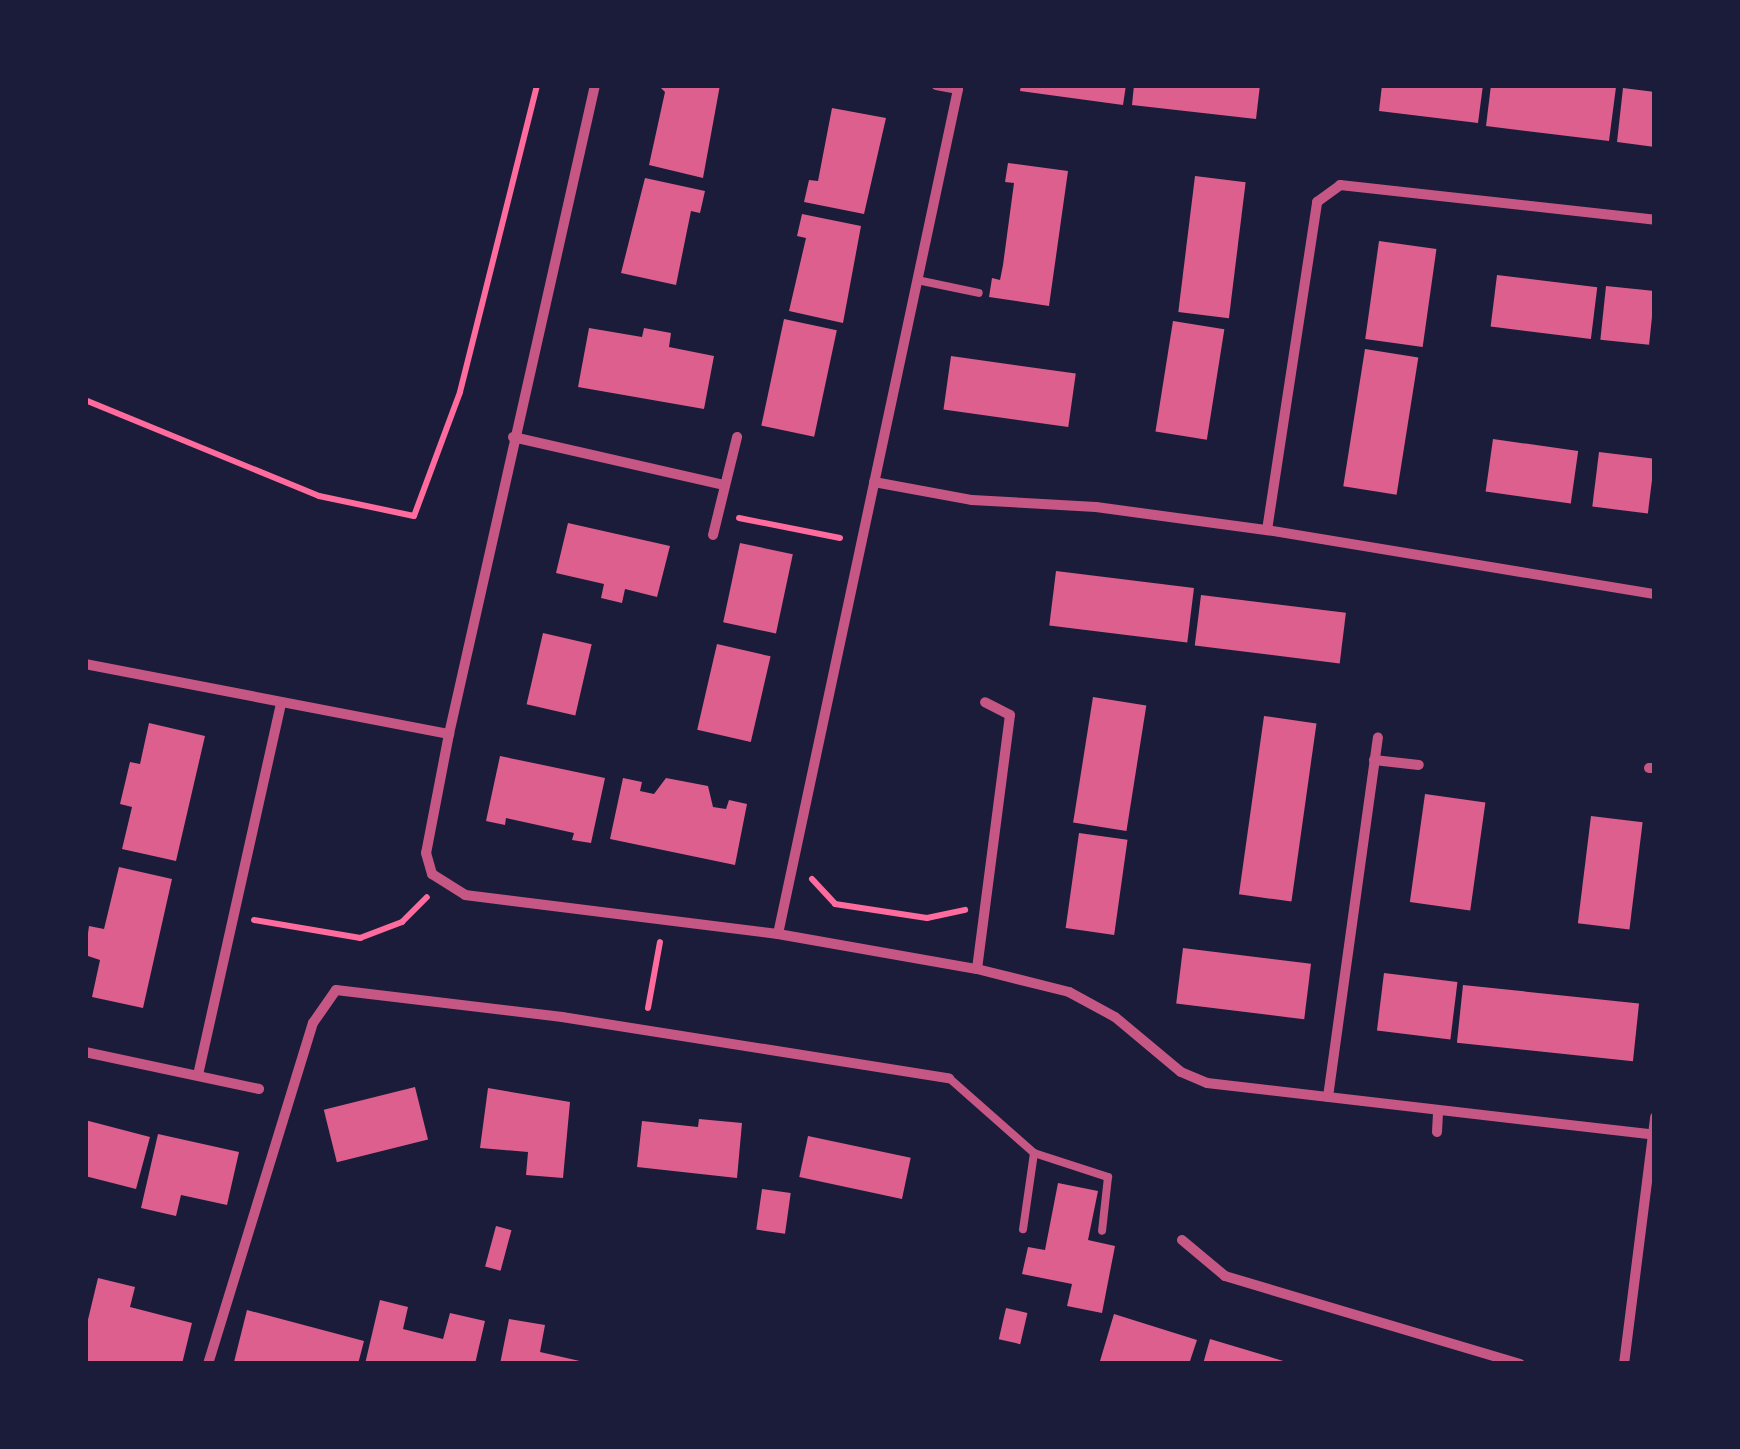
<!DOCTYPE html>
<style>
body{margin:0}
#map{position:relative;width:1740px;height:1449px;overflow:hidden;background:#1b1b3a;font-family:"Asap Condensed",sans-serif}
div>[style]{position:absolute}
.building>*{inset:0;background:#dd5f8e;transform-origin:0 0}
.path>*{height:6px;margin:-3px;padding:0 3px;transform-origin:3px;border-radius:3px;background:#ff6b9d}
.service>*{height:8px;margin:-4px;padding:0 4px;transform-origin:4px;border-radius:4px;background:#c65784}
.minor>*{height:10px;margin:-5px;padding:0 5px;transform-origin:5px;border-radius:5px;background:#c65784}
span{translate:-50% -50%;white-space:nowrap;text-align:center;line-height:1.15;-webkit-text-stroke:10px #1b1b3a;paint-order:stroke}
.frame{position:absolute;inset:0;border:88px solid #1b1b3a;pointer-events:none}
</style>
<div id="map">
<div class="building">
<div style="clip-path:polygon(658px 85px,720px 85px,703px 178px,649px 165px,665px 92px)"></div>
<div style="clip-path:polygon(1021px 85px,1126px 85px,1123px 105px,1020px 91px)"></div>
<div style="clip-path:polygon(1134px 85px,1260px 85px,1256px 119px,1132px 105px)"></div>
<div style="clip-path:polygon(1382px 85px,1483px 85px,1478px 123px,1379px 111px)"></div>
<div style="clip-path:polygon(1491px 85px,1616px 87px,1609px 141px,1486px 126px)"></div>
<div style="clip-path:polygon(1623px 88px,1655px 92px,1655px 147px,1617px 142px)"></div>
<div style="clip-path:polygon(832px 108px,886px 118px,864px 214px,804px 202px,809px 180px,818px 181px)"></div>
<div style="clip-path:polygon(1008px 163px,1068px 171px,1049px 306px,989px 297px,992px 278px,1000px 280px,1003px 265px,1014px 183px,1005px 182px)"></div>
<div style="left:1195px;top:176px;width:51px;height:137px;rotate:7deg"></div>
<div style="clip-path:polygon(645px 178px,705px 191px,700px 213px,691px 211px,676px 285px,621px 273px)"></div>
<div style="clip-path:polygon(802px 214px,861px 226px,843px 323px,789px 311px,806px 238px,797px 236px)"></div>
<div style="left:1379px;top:241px;width:58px;height:99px;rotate:8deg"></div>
<div style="left:1497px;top:275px;width:101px;height:52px;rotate:7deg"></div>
<div style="left:1606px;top:286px;width:49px;height:54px;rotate:6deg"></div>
<div style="left:784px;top:319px;width:54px;height:109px;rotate:12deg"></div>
<div style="left:1173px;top:321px;width:52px;height:112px;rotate:9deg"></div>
<div style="clip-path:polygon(589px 328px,642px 337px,644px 328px,671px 333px,669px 347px,714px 356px,704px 409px,578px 387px)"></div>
<div style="left:1365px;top:349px;width:54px;height:139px;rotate:9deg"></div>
<div style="left:951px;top:356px;width:126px;height:54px;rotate:8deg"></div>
<div style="left:1493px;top:439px;width:86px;height:53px;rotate:8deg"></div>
<div style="left:1599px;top:452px;width:56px;height:55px;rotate:7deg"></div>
<div style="clip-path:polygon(568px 523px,670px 546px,657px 597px,625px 589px,622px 603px,601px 598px,604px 584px,556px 573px)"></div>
<div style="left:740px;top:543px;width:54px;height:81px;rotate:12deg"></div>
<div style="left:1056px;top:571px;width:139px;height:55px;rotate:7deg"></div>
<div style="left:1201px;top:595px;width:146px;height:51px;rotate:7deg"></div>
<div style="left:543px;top:633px;width:50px;height:73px;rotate:13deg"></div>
<div style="left:717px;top:644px;width:55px;height:88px;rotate:13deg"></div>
<div style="left:1093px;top:697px;width:54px;height:127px;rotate:9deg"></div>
<div style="left:1264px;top:716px;width:53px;height:180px;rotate:8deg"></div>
<div style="clip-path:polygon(149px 723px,205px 736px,176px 861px,122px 849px,132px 807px,120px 804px,130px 762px,140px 764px)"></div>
<div style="clip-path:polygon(500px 756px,605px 778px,591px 843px,572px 840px,574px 833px,506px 818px,505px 825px,486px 821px)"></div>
<div style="clip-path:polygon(623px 778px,642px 782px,640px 791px,654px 794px,666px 778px,708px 786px,713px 807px,726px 809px,729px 800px,747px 804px,735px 865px,610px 839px)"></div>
<div style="left:1425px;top:794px;width:61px;height:109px;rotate:8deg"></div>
<div style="left:1591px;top:816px;width:52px;height:108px;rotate:7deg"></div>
<div style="left:1079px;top:833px;width:49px;height:96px;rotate:8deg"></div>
<div style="clip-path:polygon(119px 867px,172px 879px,143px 1008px,92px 997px,100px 960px,85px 955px,89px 926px,104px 929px)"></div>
<div style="left:1183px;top:948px;width:129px;height:56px;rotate:7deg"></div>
<div style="left:1384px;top:973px;width:74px;height:58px;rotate:7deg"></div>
<div style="left:1463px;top:985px;width:177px;height:58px;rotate:6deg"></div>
<div style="left:415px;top:1087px;width:54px;height:94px;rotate:76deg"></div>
<div style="clip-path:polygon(488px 1088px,570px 1102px,563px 1178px,526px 1175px,528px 1152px,480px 1148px)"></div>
<div style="clip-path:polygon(699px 1119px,742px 1123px,737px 1178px,637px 1167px,642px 1121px,698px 1127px)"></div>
<div style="clip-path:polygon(85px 1120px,150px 1137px,136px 1189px,85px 1176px)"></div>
<div style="clip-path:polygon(158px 1134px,239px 1152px,227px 1205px,181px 1195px,176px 1216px,141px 1208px)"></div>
<div style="left:808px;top:1136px;width:105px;height:42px;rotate:12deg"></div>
<div style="clip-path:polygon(1058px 1183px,1098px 1191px,1088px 1240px,1115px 1246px,1102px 1313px,1067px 1306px,1072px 1284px,1022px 1274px,1028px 1247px,1045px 1250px)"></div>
<div style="left:762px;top:1189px;width:29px;height:41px;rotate:8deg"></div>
<div style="left:496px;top:1226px;width:16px;height:42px;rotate:15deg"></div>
<div style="clip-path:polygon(98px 1278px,135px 1287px,130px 1307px,192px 1323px,182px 1364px,85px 1364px,85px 1332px)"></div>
<div style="clip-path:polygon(380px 1300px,408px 1307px,403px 1329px,443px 1339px,450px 1313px,485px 1321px,475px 1364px,365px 1364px)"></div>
<div style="left:1006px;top:1308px;width:22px;height:32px;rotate:13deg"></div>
<div style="clip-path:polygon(247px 1310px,364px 1341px,358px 1364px,234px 1362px)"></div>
<div style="clip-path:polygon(1114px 1314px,1197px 1340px,1189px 1364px,1100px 1361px)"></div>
<div style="clip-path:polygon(509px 1319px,545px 1325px,540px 1352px,593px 1364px,500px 1364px)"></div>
<div style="clip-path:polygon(1210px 1339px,1290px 1363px,1290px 1364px,1203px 1364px)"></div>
</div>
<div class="path">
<div style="left:85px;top:400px;width:253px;rotate:22.3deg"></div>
<div style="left:319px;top:496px;width:97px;rotate:11.9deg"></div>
<div style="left:414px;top:516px;width:132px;rotate:-69.6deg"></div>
<div style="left:460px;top:392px;width:317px;rotate:-75.9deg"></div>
<div style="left:739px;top:518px;width:103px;rotate:11.2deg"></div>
<div style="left:812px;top:879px;width:34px;rotate:47deg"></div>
<div style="left:835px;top:904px;width:93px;rotate:8.7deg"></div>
<div style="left:927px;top:918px;width:39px;rotate:-12deg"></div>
<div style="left:254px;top:920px;width:108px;rotate:9.6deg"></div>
<div style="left:360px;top:938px;width:45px;rotate:-20.9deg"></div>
<div style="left:402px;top:922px;width:35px;rotate:-45deg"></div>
<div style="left:648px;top:1008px;width:67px;rotate:-79.7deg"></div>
</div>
<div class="service">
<div style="left:917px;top:280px;width:63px;rotate:11.8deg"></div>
<div style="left:949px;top:1078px;width:113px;rotate:41.4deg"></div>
<div style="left:1034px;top:1153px;width:77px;rotate:98.2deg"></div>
<div style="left:1034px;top:1153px;width:78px;rotate:18deg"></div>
<div style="left:1108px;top:1177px;width:54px;rotate:96.3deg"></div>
</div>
<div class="minor">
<div style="left:513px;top:437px;width:217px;rotate:12.8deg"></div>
<div style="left:874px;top:482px;width:100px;rotate:10.4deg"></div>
<div style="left:972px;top:500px;width:124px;rotate:3.2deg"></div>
<div style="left:1096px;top:507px;width:173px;rotate:7.7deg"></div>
<div style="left:1267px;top:530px;width:332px;rotate:-81.3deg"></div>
<div style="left:1317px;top:202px;width:29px;rotate:-36deg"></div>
<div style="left:1340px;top:185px;width:317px;rotate:6.3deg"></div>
<div style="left:1267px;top:530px;width:393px;rotate:9.4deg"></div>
<div style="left:713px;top:535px;width:101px;rotate:-76.2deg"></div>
<div style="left:85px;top:664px;width:371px;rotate:10.9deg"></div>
<div style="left:449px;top:734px;width:665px;rotate:-77.32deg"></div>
<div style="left:449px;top:734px;width:121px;rotate:100.9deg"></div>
<div style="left:426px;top:853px;width:22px;rotate:74deg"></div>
<div style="left:432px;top:874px;width:39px;rotate:32deg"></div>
<div style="left:465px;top:895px;width:315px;rotate:7.1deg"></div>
<div style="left:778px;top:934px;width:202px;rotate:10deg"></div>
<div style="left:977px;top:969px;width:95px;rotate:14deg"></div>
<div style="left:1069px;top:992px;width:52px;rotate:28.5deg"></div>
<div style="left:1115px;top:1017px;width:86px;rotate:39.8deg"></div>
<div style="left:1181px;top:1072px;width:28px;rotate:23deg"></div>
<div style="left:1207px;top:1083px;width:451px;rotate:6.6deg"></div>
<div style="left:1374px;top:760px;width:45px;rotate:6.3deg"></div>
<div style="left:1649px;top:768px;width:6px"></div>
<div style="left:778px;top:934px;width:864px;rotate:-77.97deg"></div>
<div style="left:958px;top:89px;width:22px;rotate:-170deg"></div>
<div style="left:977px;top:969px;width:256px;rotate:-82.6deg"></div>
<div style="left:1010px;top:715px;width:28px;rotate:-153deg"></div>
<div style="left:85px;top:1052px;width:178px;rotate:12deg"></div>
<div style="left:198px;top:1075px;width:379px;rotate:-77.4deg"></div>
<div style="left:1328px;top:1097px;width:363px;rotate:-82.1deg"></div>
<div style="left:1437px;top:1132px;width:22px;rotate:-87deg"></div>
<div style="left:1182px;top:1240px;width:56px;rotate:39.9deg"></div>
<div style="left:1225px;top:1276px;width:308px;rotate:16.6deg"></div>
<div style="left:208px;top:1364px;width:357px;rotate:-72.9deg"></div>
<div style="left:313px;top:1023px;width:40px;rotate:-55.1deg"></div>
<div style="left:336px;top:990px;width:228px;rotate:6.8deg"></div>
<div style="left:562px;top:1017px;width:392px;rotate:9deg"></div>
<div style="left:1624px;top:1364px;width:249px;rotate:-82.8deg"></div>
</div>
<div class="frame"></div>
</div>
